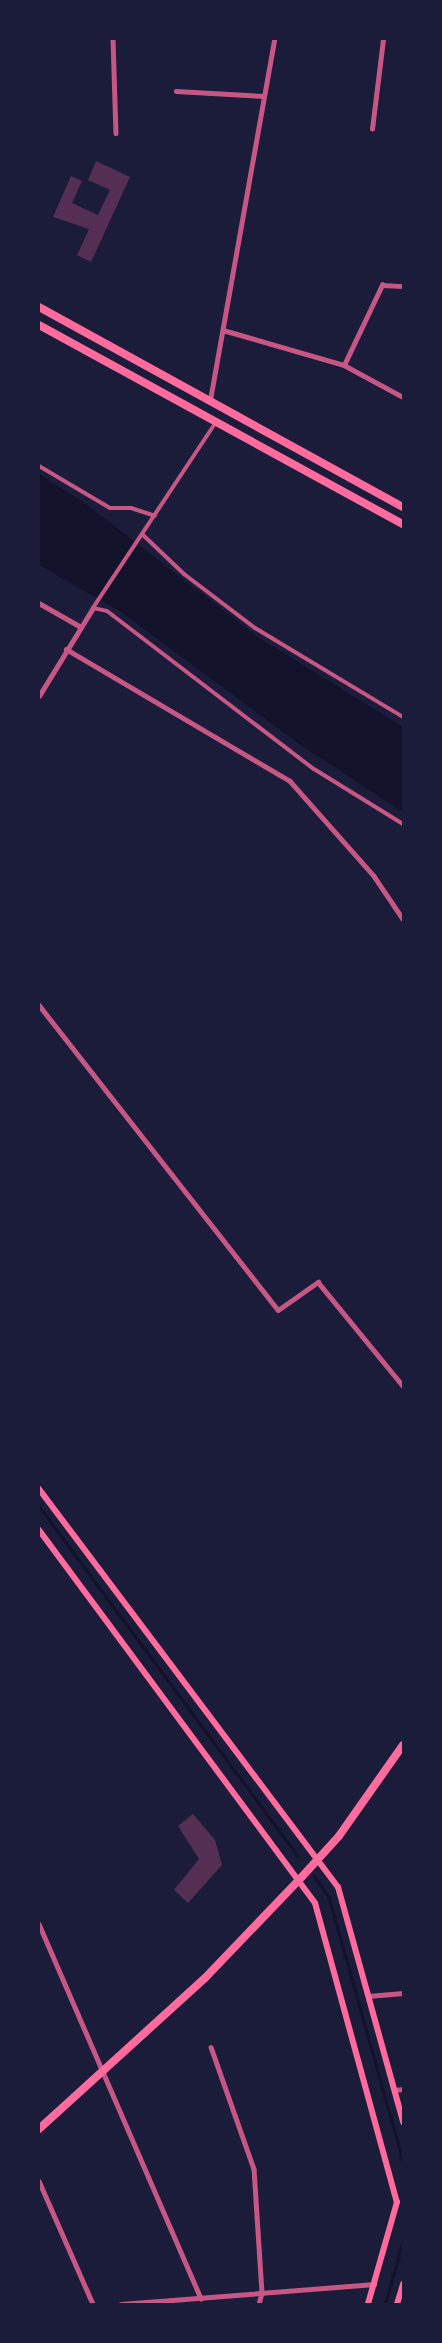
<!DOCTYPE html>
<style>
body{margin:0}
#map{position:relative;width:442px;height:2343px;overflow:hidden;background:#1b1b3a;font-family:"PT Serif",serif}
div>[style]{position:absolute}
.water>*{inset:0;background:#12122b}
.stream>*{height:2.5px;margin:-1.25px;padding:0 1.25px;transform-origin:1.25px;border-radius:1.25px;background:#12122b}
.building>*{inset:0;background:#542f53}
.pedestrian>*{height:4px;margin:-2px;padding:0 2px;transform-origin:2px;border-radius:2px;background:#c65784}
.minor>*{height:4.5px;margin:-2.25px;padding:0 2.25px;transform-origin:2.25px;border-radius:2.25px;background:#c65784}
.secondary>*{height:6px;margin:-3px;padding:0 3px;transform-origin:3px;border-radius:3px;background:#ff6b9d}
.primary>*{height:8px;margin:-4px;padding:0 4px;transform-origin:4px;border-radius:4px;background:#ff6b9d}
span{translate:-50% -50%;white-space:nowrap;text-align:center;line-height:1.15;-webkit-text-stroke:4px #1b1b3a;paint-order:stroke}
.frame{position:absolute;inset:0;border:40px solid #1b1b3a;pointer-events:none}
</style>
<div id="map">
<div class="water">
<div style="clip-path:polygon(39px 474px,86px 504px,258px 637px,403px 727px,403px 812px,299px 744px,121px 612px,39px 565px)"></div>
</div>
<div class="stream">
<div style="left:39px;top:1506px;width:435px;rotate:53.5deg"></div>
<div style="left:314px;top:1876px;width:26px;rotate:54deg"></div>
<div style="left:329px;top:1897px;width:274px;rotate:74.3deg"></div>
<div style="left:385px;top:2304px;width:66px;rotate:-74.3deg"></div>
</div>
<div class="building">
<div style="clip-path:polygon(96px 161px,130px 177px,91px 262px,77px 255px,89px 229px,53px 217px,71px 176px,82px 181px,72px 203px,98px 215px,110px 190px,88px 180px)"></div>
<div style="clip-path:polygon(193px 1814px,215px 1840px,222px 1865px,188px 1903px,174px 1890px,199px 1859px,178px 1826px)"></div>
</div>
<div class="pedestrian">
<div style="left:216px;top:422px;width:223px;rotate:123.5deg"></div>
<div style="left:93px;top:608px;width:14px;rotate:12deg"></div>
<div style="left:107px;top:611px;width:260px;rotate:37.4deg"></div>
<div style="left:314px;top:769px;width:105px;rotate:31.7deg"></div>
<div style="left:39px;top:466px;width:82px;rotate:30.6deg"></div>
<div style="left:110px;top:508px;width:21px"></div>
<div style="left:131px;top:508px;width:25px;rotate:18deg"></div>
<div style="left:143px;top:535px;width:57px;rotate:43.6deg"></div>
<div style="left:184px;top:574px;width:89px;rotate:37.3deg"></div>
<div style="left:255px;top:628px;width:173px;rotate:31deg"></div>
</div>
<div class="minor">
<div style="left:113px;top:39px;width:94px;rotate:88.2deg"></div>
<div style="left:176px;top:91px;width:88px;rotate:3.3deg"></div>
<div style="left:372px;top:129px;width:91px;rotate:-83deg"></div>
<div style="left:223px;top:330px;width:126px;rotate:16.1deg"></div>
<div style="left:344px;top:365px;width:67px;rotate:28.5deg"></div>
<div style="left:344px;top:365px;width:89px;rotate:-64.6deg"></div>
<div style="left:382px;top:285px;width:21px;rotate:3deg"></div>
<div style="left:210px;top:400px;width:367px;rotate:-79.9deg"></div>
<div style="left:39px;top:603px;width:48px;rotate:29.7deg"></div>
<div style="left:66px;top:649px;width:260px;rotate:30.5deg"></div>
<div style="left:290px;top:781px;width:127px;rotate:48.5deg"></div>
<div style="left:374px;top:876px;width:52px;rotate:56deg"></div>
<div style="left:39px;top:696px;width:103px;rotate:-58.5deg"></div>
<div style="left:39px;top:1005px;width:387px;rotate:51.9deg"></div>
<div style="left:278px;top:1310px;width:49px;rotate:-35deg"></div>
<div style="left:318px;top:1282px;width:134px;rotate:50.7deg"></div>
<div style="left:39px;top:1924px;width:408px;rotate:66.6deg"></div>
<div style="left:368px;top:1996px;width:35px;rotate:-5deg"></div>
<div style="left:211px;top:2047px;width:129px;rotate:70.6deg"></div>
<div style="left:254px;top:2169px;width:124px;rotate:86.3deg"></div>
<div style="left:262px;top:2293px;width:11px;rotate:105deg"></div>
<div style="left:394px;top:2090px;width:9px;rotate:-6deg"></div>
<div style="left:39px;top:2181px;width:134px;rotate:66.3deg"></div>
<div style="left:121px;top:2304px;width:254px;rotate:-4.5deg"></div>
</div>
<div class="secondary">
<div style="left:39px;top:1489px;width:498px;rotate:53.1deg"></div>
<div style="left:338px;top:1887px;width:244px;rotate:74.5deg"></div>
<div style="left:39px;top:1530px;width:464px;rotate:53.5deg"></div>
<div style="left:315px;top:1903px;width:310px;rotate:74.7deg"></div>
<div style="left:397px;top:2202px;width:106px;rotate:105.9deg"></div>
<div style="left:397px;top:2304px;width:21px;rotate:-73deg"></div>
</div>
<div class="primary">
<div style="left:39px;top:307px;width:415px;rotate:28.8deg"></div>
<div style="left:39px;top:325px;width:415px;rotate:28.7deg"></div>
<div style="left:39px;top:2129px;width:224px;rotate:-42.3deg"></div>
<div style="left:205px;top:1978px;width:136px;rotate:-46.2deg"></div>
<div style="left:299px;top:1880px;width:59px;rotate:-47.7deg"></div>
<div style="left:339px;top:1836px;width:111px;rotate:-54.9deg"></div>
</div>
<div class="frame"></div>
</div>
